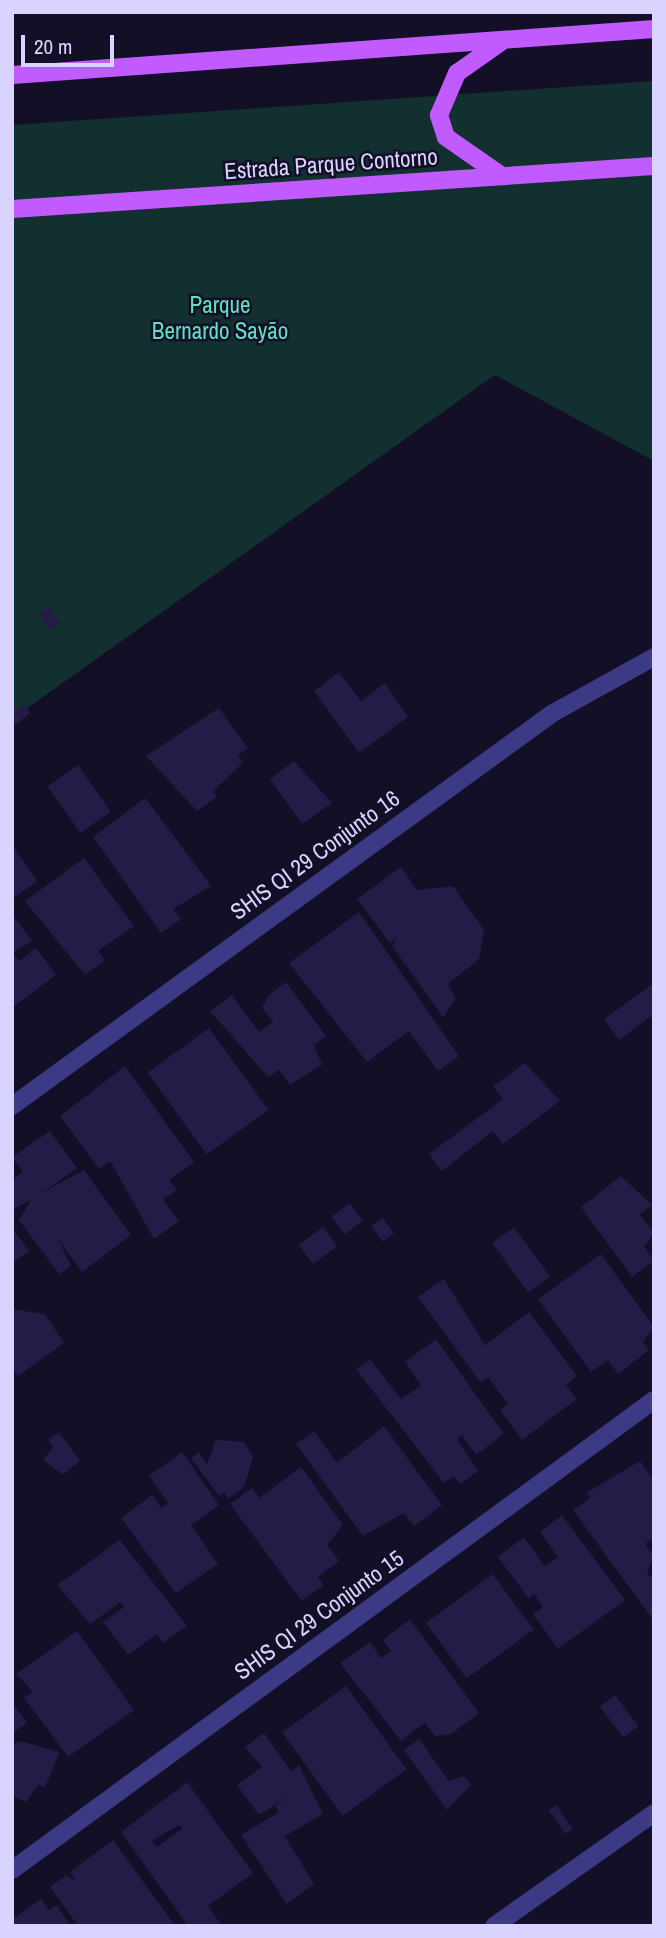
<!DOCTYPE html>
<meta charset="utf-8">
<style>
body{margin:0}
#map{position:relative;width:666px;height:1938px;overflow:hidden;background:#130f26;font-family:"Archivo Narrow",sans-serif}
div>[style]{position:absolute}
.green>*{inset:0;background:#12302f}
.building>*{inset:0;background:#241b47;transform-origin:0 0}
.minor>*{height:18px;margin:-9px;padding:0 9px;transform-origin:9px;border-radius:9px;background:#3d3a85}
.major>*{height:18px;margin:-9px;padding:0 9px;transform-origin:9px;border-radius:9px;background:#c25bff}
span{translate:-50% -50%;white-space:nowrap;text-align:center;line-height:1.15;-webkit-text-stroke:5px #130f26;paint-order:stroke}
.street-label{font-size:23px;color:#d9d4ff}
.park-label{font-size:23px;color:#5fe0c0}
.frame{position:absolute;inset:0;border:14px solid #d9d4ff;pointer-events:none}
.scale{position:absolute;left:21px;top:35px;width:93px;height:32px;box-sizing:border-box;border:4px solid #d9d4ff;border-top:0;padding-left:9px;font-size:21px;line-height:24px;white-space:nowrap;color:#d9d4ff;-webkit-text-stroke:5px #130f26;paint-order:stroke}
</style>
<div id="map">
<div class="green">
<div style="clip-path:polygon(654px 81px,654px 461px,495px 375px,12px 719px,12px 125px)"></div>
</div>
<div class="building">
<div style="left:48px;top:606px;width:20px;height:12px;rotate:53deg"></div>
<div style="clip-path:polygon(339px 672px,361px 701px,385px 683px,408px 717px,359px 753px,314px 691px)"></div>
<div style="clip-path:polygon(24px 704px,30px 713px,15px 725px,12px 714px)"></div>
<div style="clip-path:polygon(219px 708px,248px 748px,238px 755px,243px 763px,213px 791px,217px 797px,197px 811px,146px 756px)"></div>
<div style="clip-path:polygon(294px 761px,332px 803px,302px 824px,270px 779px)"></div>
<div style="left:78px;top:765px;width:57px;height:37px;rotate:55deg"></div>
<div style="clip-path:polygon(145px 798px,211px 886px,173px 909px,181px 919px,161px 933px,93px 837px)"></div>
<div style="clip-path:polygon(12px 845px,37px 881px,14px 898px,12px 895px)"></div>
<div style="clip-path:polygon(84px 858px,134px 926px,98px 951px,105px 960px,85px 975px,25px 901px)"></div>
<div style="clip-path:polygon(401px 867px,417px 890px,453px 886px,484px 930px,479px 959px,448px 984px,456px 999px,443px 1017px,392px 946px,397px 938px,390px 943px,357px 899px)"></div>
<div style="clip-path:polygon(359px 912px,459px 1056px,438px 1071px,409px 1031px,367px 1062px,289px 963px)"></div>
<div style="clip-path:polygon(12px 914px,32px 941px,13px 953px,19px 961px,36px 948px,56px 975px,12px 1008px)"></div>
<div style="clip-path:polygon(286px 982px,326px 1036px,314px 1045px,322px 1065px,290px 1085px,279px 1070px,268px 1077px,210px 1011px,232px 995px,259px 1032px,273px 1022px,262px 1008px,269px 995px)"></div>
<div style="clip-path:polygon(654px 983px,654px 1014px,619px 1040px,604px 1019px)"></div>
<div style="left:209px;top:1028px;width:101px;height:76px;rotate:54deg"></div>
<div style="clip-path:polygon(525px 1063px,560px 1101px,503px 1144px,493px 1131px,442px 1171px,429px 1154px,503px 1099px,493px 1086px)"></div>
<div style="clip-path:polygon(125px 1066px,194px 1162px,169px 1180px,177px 1190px,163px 1199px,179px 1221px,154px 1239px,110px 1161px,99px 1169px,60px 1116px)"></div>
<div style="clip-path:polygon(50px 1131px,77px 1168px,42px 1193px,84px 1170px,131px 1235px,82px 1272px,58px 1239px,71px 1266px,59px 1274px,19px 1220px,31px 1200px,12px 1210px,12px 1180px,23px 1172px,12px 1157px)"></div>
<div style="clip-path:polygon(621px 1176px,652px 1205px,640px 1214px,654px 1233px,644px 1247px,654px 1260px,632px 1277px,581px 1207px)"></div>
<div style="left:350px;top:1203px;width:22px;height:23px;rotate:54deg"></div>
<div style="left:383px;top:1218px;width:19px;height:14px;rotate:55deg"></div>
<div style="left:323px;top:1227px;width:24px;height:30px;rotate:54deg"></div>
<div style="left:514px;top:1227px;width:61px;height:27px;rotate:54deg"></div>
<div style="clip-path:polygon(12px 1228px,29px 1251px,12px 1263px)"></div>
<div style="clip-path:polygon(601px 1254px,654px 1327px,643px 1342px,649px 1350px,618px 1374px,608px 1360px,591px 1372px,538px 1299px)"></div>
<div style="clip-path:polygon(444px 1279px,485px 1345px,529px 1312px,577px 1376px,566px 1385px,577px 1399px,522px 1440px,500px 1410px,508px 1404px,488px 1377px,480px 1382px,418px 1297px)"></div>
<div style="clip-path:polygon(12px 1309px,45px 1314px,64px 1343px,18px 1376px,12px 1368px)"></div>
<div style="clip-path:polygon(436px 1339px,504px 1434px,476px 1455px,462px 1435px,457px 1439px,478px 1471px,460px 1484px,454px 1476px,444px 1483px,356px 1369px,370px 1359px,401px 1399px,421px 1385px,405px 1362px)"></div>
<div style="clip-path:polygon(384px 1426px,442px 1505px,414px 1526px,404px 1513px,363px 1536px,296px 1444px,314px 1431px,337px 1463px)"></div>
<div style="clip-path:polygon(59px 1432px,80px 1461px,63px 1475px,43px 1460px,53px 1447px,48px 1440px)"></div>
<div style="clip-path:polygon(216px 1440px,244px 1442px,253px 1457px,244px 1487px,228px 1499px,224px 1492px,219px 1496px,191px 1458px,199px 1452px,207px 1464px)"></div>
<div style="clip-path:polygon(182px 1452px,219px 1505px,191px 1525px,218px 1564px,176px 1593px,121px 1518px,152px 1495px,161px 1508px,168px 1503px,149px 1476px)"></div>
<div style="clip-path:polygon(640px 1461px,654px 1481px,654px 1538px,645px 1544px,654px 1556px,647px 1572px,654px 1581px,654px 1621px,573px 1510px,590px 1498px,586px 1493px)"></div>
<div style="clip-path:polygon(301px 1467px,343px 1525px,327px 1545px,339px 1561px,318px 1577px,324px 1585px,302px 1601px,230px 1504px,252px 1488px,259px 1498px)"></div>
<div style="clip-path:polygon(562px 1515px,625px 1600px,558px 1649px,533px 1614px,543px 1607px,534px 1594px,529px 1599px,498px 1557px,524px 1537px,545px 1567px,558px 1557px,540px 1532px)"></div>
<div style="clip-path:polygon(120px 1540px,187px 1626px,163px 1643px,157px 1634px,128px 1655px,103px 1622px,124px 1607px,121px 1602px,90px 1624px,57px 1585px)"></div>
<div style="left:493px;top:1574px;width:69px;height:83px;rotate:54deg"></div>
<div style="clip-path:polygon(410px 1619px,479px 1713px,451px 1734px,435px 1736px,425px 1723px,401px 1741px,340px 1663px,370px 1642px,381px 1658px,391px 1651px,383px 1640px)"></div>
<div style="clip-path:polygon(77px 1631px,134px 1710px,68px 1757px,24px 1698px,33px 1692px,16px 1674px)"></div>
<div style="left:346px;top:1686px;width:103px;height:79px;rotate:54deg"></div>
<div style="left:615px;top:1695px;width:39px;height:19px;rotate:53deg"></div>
<div style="clip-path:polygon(12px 1702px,27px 1723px,12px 1733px)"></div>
<div style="clip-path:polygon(264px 1733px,291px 1771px,299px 1765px,323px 1814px,285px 1836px,314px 1884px,287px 1904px,241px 1835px,279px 1812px,275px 1806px,293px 1793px,259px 1815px,237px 1785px,262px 1767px,245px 1747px)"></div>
<div style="clip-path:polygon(419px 1739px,449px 1781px,464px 1776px,471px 1785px,447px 1810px,404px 1750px)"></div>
<div style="clip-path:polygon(21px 1741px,60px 1752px,45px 1787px,38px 1785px,26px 1802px,14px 1797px,12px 1802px,12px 1744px)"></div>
<div style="clip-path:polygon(evenodd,187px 1782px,253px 1873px,208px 1906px,222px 1926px,188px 1926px,121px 1832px,187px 1782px,179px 1825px,182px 1829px,157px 1847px,152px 1841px,179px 1825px)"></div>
<div style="left:556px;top:1805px;width:29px;height:9px;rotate:55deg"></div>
<div style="clip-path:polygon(113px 1840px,174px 1924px,172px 1926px,78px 1926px,50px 1887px,66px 1875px,76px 1881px,70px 1872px)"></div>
<div style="clip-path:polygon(41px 1899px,49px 1910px,56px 1905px,71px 1926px,12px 1926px,12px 1914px,16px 1917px)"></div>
</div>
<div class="minor">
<div style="left:12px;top:1106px;width:669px;rotate:-36deg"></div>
<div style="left:553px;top:713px;width:115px;rotate:-29deg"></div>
<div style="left:12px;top:1870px;width:796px;rotate:-36.21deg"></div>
<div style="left:494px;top:1926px;width:196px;rotate:-35.2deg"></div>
</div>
<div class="major">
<div style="left:12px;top:75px;width:644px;rotate:-4.1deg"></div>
<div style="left:499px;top:174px;width:65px;rotate:-145.1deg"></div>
<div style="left:446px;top:137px;width:23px;rotate:-108deg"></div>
<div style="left:439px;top:115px;width:46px;rotate:-66.8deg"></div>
<div style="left:457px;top:73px;width:54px;rotate:-35.2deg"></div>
<div style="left:12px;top:209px;width:643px;rotate:-3.83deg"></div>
</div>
<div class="street-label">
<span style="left:331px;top:164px;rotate:-4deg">Estrada Parque Contorno</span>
<span style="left:315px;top:855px;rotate:-36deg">SHIS QI 29 Conjunto 16</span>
<span style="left:319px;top:1615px;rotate:-36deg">SHIS QI 29 Conjunto 15</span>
</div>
<div class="park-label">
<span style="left:220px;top:318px">Parque<br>Bernardo Sayão</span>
</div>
<div class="frame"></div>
<div class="scale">20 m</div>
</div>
